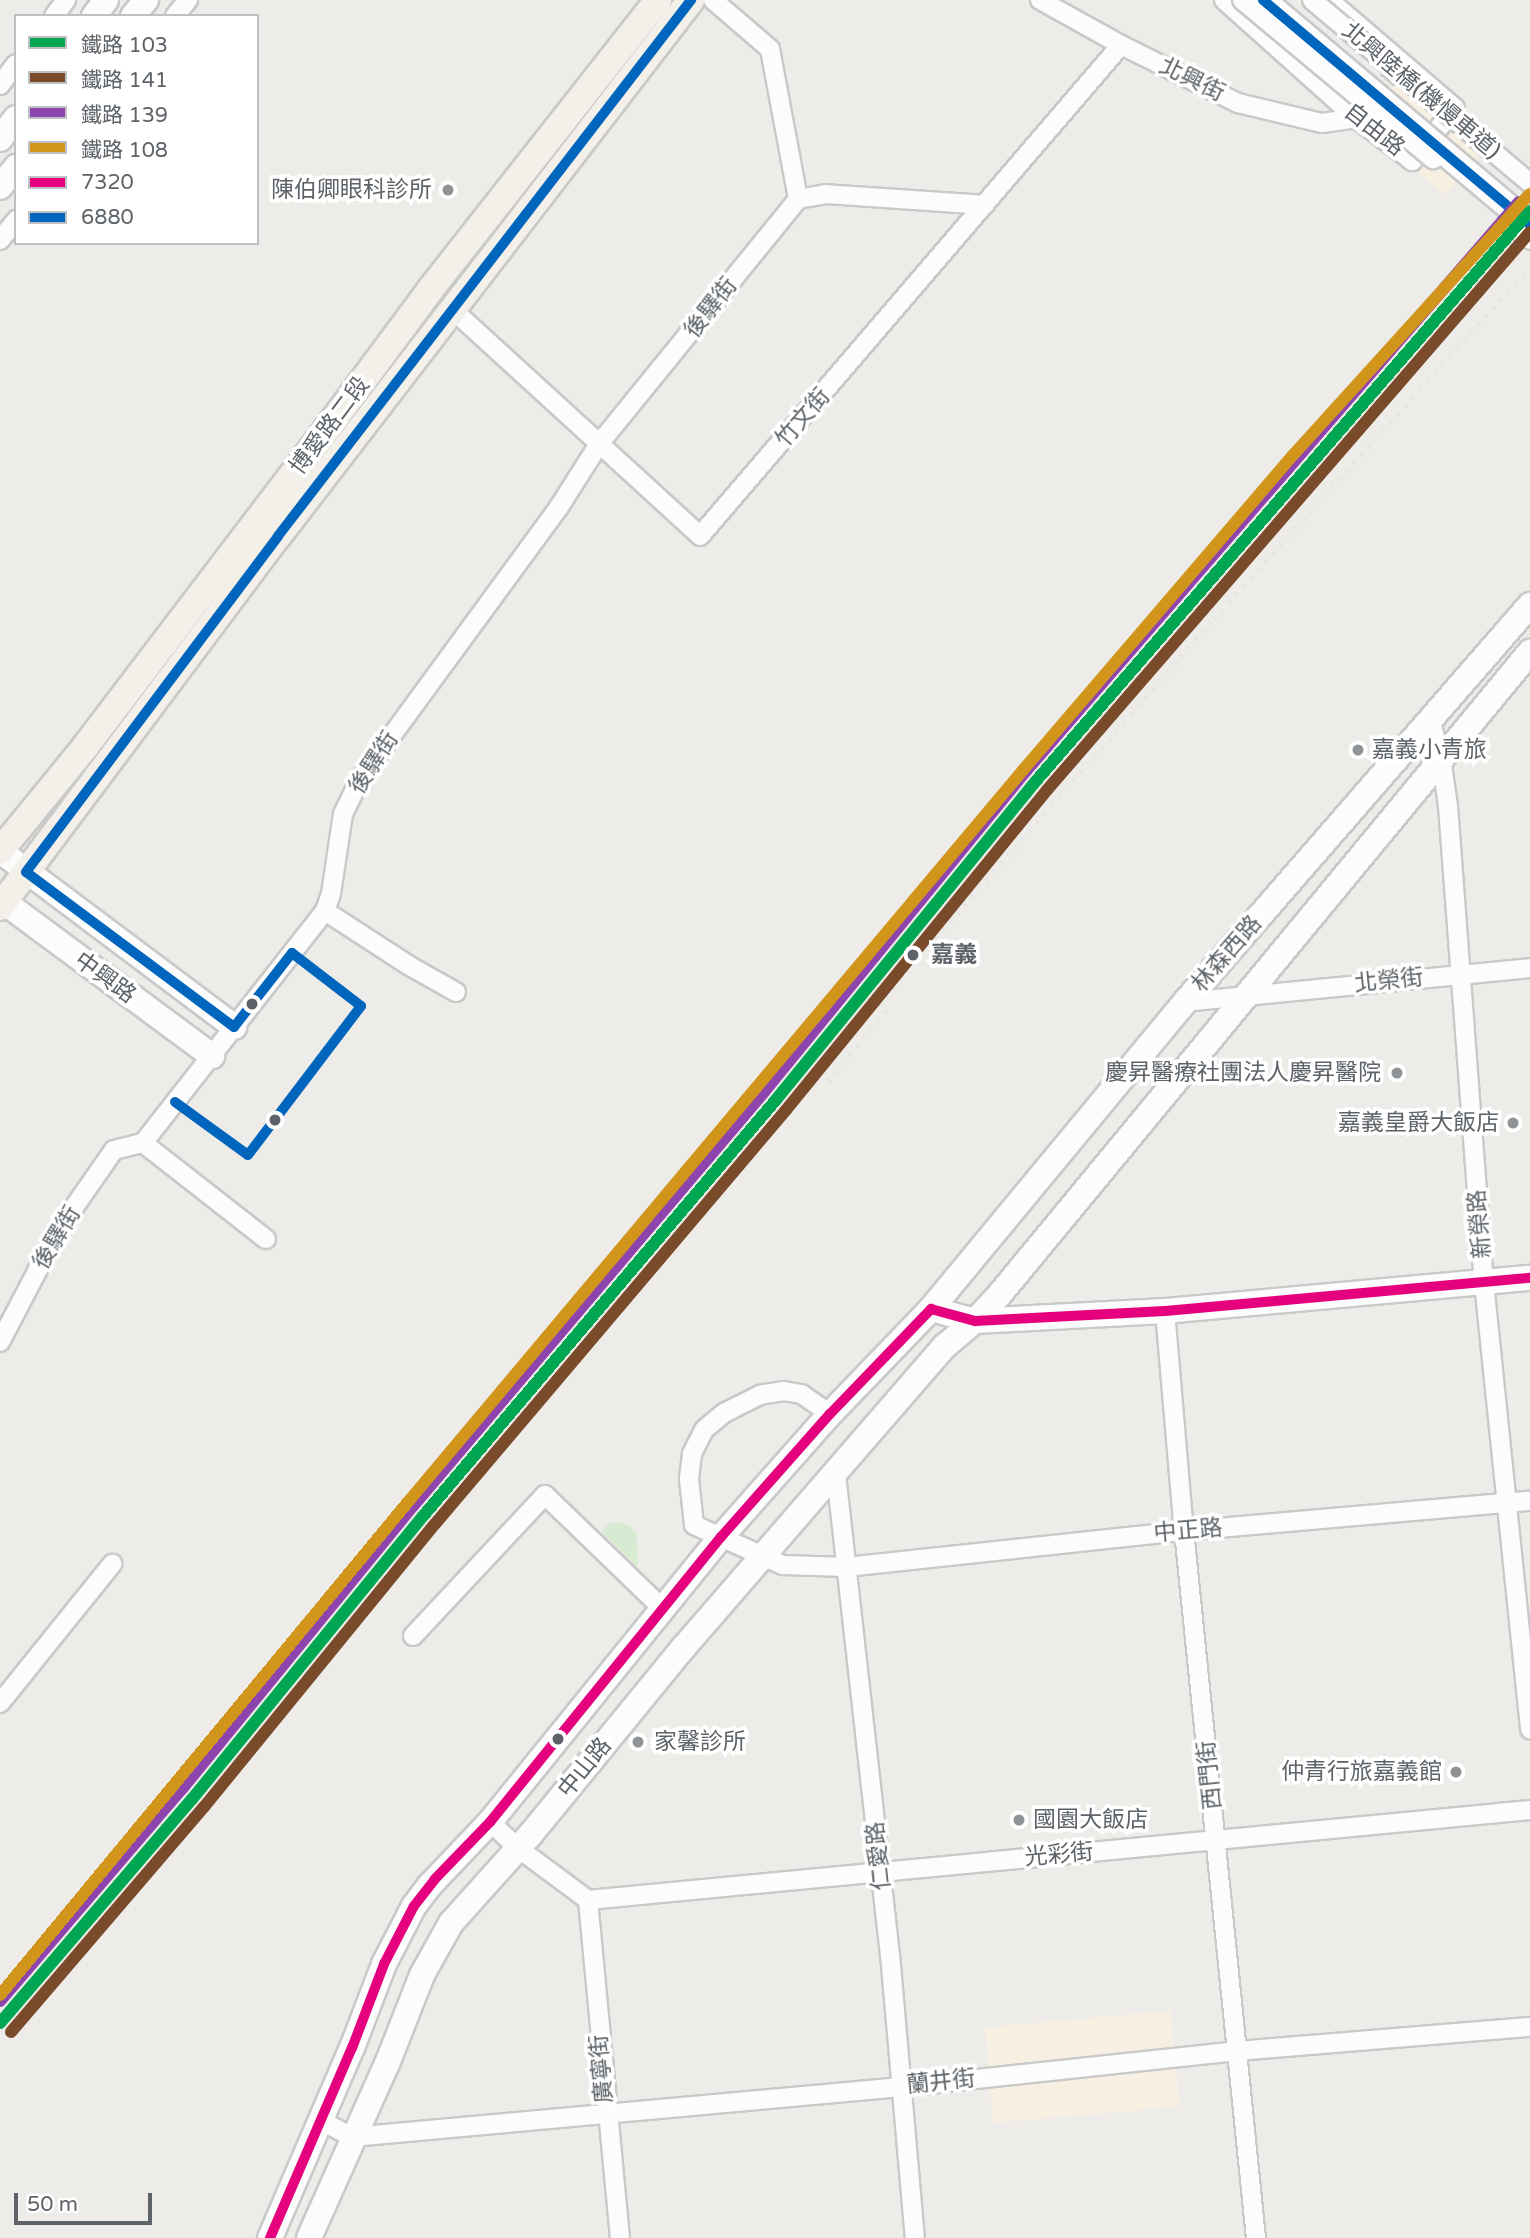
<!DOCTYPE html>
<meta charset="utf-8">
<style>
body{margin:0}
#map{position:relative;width:1530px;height:2238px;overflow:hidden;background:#eeece9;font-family:"Varela Round","Noto Sans TC",sans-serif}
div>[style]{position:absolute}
.commercial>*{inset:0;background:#f7f0e2;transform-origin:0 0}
.green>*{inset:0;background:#d7ebd2}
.street-tunnel>*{height:18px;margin-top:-9px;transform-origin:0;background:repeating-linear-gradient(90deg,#cacac9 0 18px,transparent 0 27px)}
.roads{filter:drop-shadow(2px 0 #cac9ca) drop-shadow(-2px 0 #cac9ca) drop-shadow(0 2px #cac9ca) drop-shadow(0 -2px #cac9ca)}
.street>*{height:18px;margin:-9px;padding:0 9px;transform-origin:9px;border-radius:9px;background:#fcfcfc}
.secondary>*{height:24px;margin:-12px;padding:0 12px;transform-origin:12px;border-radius:12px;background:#fcfcfc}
.primary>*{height:26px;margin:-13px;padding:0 13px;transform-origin:13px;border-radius:13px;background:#f3f0e9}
.rail>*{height:5px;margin-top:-2.5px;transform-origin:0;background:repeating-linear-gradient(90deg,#e3e4e3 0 2px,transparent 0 11px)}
.bridges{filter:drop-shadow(2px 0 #cac9ca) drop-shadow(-2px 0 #cac9ca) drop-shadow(0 2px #cac9ca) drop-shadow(0 -2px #cac9ca)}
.street-bridge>*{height:18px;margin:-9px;padding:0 9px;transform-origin:9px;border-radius:9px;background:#fcfcfc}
.secondary-bridge>*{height:24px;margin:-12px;padding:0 12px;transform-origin:12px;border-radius:12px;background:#fcfcfc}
.bus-1>*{height:10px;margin:-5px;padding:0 5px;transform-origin:5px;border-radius:5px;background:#e5007d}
.bus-2>*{height:10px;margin:-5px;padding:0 5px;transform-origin:5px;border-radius:5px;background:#0065bd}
.rail-1>*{height:12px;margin:-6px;padding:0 6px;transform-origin:6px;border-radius:6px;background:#00a651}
.rail-2>*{height:12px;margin:-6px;padding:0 6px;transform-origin:6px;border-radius:6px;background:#7a4b2a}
.rail-3>*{height:12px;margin:-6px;padding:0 6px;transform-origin:6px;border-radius:6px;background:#8e44ad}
.rail-4>*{height:12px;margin:-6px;padding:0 6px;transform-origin:6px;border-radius:6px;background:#d0951a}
.dots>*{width:19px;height:19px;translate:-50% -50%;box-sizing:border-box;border:4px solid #fff;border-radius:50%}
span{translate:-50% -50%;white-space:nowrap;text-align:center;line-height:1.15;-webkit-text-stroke:7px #fff;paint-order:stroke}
.street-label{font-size:23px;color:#5d6368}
.poi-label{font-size:23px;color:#5d6368}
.right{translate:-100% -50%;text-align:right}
.left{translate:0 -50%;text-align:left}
.stop-label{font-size:23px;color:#5d6368;font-weight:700}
.legend{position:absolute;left:14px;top:14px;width:245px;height:231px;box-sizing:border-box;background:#fff;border:2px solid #bec1c3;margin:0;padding:9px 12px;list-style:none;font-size:21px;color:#5d6368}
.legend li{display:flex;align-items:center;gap:14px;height:35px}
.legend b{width:35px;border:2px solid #bec1c3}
.scale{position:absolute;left:14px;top:2193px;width:138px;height:32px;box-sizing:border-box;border:4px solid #5d6368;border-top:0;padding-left:9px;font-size:21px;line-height:24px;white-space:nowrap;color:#5d6368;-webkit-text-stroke:5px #fff;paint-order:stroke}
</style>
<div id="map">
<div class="commercial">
<div style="left:1401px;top:74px;width:61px;height:53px;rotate:40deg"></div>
<div style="left:1459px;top:110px;width:45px;height:74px;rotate:40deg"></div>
<div style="left:1171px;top:2011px;width:96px;height:187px;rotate:85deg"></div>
</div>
<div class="green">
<div style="clip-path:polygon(620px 1522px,630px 1526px,637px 1535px,638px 1568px,601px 1532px,609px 1523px)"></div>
</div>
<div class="street-tunnel">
<div style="left:1370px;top:102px;width:50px;rotate:-50.6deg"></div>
</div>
<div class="roads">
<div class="street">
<div style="left:713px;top:0;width:75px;rotate:40.7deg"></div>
<div style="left:770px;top:49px;width:153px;rotate:79.4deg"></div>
<div style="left:1040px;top:0;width:93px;rotate:29.1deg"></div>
<div style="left:1121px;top:45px;width:131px;rotate:26.4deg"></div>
<div style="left:1238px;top:103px;width:86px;rotate:13.4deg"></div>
<div style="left:1322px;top:123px;width:34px;rotate:-8deg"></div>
<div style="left:1224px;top:0;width:177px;rotate:41.8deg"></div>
<div style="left:1356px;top:118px;width:71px;rotate:37.5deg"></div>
<div style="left:1412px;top:161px;width:68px;rotate:-50.9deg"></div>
<div style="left:1455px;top:108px;width:166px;rotate:-139.4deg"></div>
<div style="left:54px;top:16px;width:20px;rotate:-53deg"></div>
<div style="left:175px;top:16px;width:21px;rotate:-51deg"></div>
<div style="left:0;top:85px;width:26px;rotate:-53deg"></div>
<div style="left:0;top:240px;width:26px;rotate:-51deg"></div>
<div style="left:454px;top:311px;width:333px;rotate:42.4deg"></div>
<div style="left:700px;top:536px;width:647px;rotate:-49.39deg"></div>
<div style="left:1430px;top:719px;width:41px;rotate:74.2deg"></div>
<div style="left:1441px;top:758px;width:49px;rotate:81.7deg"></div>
<div style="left:1448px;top:806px;width:478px;rotate:85.7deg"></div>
<div style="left:1484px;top:1283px;width:449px;rotate:84.1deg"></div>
<div style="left:325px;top:911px;width:99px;rotate:33deg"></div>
<div style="left:408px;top:965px;width:55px;rotate:29.4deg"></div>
<div style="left:1185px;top:1002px;width:347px;rotate:-5.6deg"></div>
<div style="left:143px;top:1143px;width:156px;rotate:38deg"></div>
<div style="left:1165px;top:1311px;width:221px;rotate:85.1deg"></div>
<div style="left:1184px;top:1531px;width:711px;rotate:84.19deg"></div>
<div style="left:0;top:1342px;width:127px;rotate:-62.4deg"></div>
<div style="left:59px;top:1229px;width:96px;rotate:-55.2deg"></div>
<div style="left:114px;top:1150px;width:30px;rotate:-14deg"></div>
<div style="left:143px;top:1143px;width:295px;rotate:-51.9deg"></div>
<div style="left:325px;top:911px;width:18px;rotate:-71deg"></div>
<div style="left:331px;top:894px;width:81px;rotate:-81.5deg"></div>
<div style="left:343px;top:814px;width:39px;rotate:-64deg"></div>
<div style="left:360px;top:779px;width:337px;rotate:-53.8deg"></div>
<div style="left:559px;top:507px;width:75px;rotate:-57.6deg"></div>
<div style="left:599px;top:444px;width:316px;rotate:-50.9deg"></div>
<div style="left:798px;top:199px;width:27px;rotate:-10deg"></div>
<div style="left:825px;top:194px;width:160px;rotate:3.9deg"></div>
<div style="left:830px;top:1414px;width:35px;rotate:-145deg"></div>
<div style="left:801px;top:1394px;width:17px;rotate:-170deg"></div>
<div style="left:784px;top:1391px;width:24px;rotate:171deg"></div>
<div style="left:760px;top:1395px;width:40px;rotate:153.4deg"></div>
<div style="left:724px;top:1413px;width:26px;rotate:140deg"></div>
<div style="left:704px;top:1430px;width:27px;rotate:117deg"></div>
<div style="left:692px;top:1454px;width:25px;rotate:97deg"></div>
<div style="left:689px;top:1479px;width:46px;rotate:83.8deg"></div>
<div style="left:694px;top:1525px;width:98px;rotate:24.2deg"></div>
<div style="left:783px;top:1565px;width:63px;rotate:1.8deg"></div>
<div style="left:846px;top:1567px;width:340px;rotate:-6.1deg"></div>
<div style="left:1184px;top:1531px;width:347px;rotate:-5deg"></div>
<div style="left:836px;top:1474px;width:483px;rotate:83.6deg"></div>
<div style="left:890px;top:1954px;width:285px;rotate:85deg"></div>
<div style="left:413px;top:1636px;width:193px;rotate:-46.9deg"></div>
<div style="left:545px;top:1495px;width:164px;rotate:44deg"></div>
<div style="left:0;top:1703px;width:179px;rotate:-51.1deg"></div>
<div style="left:490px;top:1822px;width:38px;rotate:43deg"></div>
<div style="left:518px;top:1848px;width:87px;rotate:36.6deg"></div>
<div style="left:588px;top:1900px;width:946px;rotate:-5.46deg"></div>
<div style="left:588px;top:1900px;width:340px;rotate:84.6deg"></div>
<div style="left:320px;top:2120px;width:36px;rotate:28deg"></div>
<div style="left:352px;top:2137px;width:551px;rotate:-5.2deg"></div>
<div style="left:901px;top:2087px;width:338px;rotate:-6.1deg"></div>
<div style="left:1237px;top:2051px;width:294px;rotate:-4.7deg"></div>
</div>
<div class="secondary">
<div style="left:94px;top:16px;width:20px;rotate:-53deg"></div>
<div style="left:133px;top:16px;width:21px;rotate:-51deg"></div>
<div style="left:0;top:139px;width:26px;rotate:-53deg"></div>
<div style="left:0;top:187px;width:26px;rotate:-51deg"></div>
<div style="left:0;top:851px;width:293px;rotate:36.9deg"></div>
<div style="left:0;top:899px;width:264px;rotate:36.5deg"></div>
<div style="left:931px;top:1309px;width:46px;rotate:15.3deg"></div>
<div style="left:975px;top:1321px;width:190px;rotate:-3deg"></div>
<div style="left:1165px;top:1311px;width:366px;rotate:-5.2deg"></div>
<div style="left:270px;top:2238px;width:207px;rotate:-66.7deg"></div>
<div style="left:352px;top:2048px;width:90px;rotate:-69.1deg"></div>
<div style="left:384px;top:1964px;width:65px;rotate:-62.7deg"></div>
<div style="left:414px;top:1906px;width:26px;rotate:-53deg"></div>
<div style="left:430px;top:1885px;width:87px;rotate:-46.4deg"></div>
<div style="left:490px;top:1822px;width:367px;rotate:-51deg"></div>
<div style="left:721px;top:1537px;width:164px;rotate:-48.5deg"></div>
<div style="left:830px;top:1414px;width:146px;rotate:-46.1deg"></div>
<div style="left:931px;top:1309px;width:398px;rotate:-50.4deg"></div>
<div style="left:1185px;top:1002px;width:526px;rotate:-49.01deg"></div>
<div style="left:309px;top:2238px;width:191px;rotate:-65.9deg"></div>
<div style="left:387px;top:2064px;width:96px;rotate:-68.5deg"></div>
<div style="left:422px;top:1975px;width:60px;rotate:-60.9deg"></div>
<div style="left:451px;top:1923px;width:118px;rotate:-48.1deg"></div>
<div style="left:530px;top:1835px;width:243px;rotate:-50.7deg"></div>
<div style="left:684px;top:1647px;width:398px;rotate:-49.1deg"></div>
<div style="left:945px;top:1346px;width:39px;rotate:-40deg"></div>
<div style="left:975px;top:1321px;width:37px;rotate:-47deg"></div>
<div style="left:1000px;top:1294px;width:833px;rotate:-50.46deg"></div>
</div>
<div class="primary">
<div style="left:0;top:851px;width:134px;rotate:-50.7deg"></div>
<div style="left:85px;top:747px;width:385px;rotate:-52.7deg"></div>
<div style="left:318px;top:441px;width:188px;rotate:-53.4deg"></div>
<div style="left:430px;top:290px;width:369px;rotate:-51.8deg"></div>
<div style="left:0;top:907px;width:464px;rotate:-53.2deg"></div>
<div style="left:278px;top:536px;width:677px;rotate:-52.38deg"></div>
</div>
</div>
<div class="rail">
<div style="left:820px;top:1071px;width:600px;rotate:-48.92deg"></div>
<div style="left:1214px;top:619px;width:473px;rotate:-48.1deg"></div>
<div style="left:829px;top:1081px;width:98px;rotate:-50.8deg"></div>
</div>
<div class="bridges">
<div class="street-bridge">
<div style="left:1242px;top:0;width:249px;rotate:39.8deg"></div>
<div style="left:1312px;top:0;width:285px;rotate:40deg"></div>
<div style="left:1508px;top:222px;width:28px;rotate:39deg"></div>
</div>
<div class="secondary-bridge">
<div style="left:1263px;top:0;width:349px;rotate:40.1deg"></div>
</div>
</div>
<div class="bus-1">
<div style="left:931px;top:1309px;width:46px;rotate:15.3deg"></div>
<div style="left:975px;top:1321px;width:190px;rotate:-3deg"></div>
<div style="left:1165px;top:1311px;width:366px;rotate:-5.2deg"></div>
<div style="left:270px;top:2238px;width:207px;rotate:-66.7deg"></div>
<div style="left:352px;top:2048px;width:90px;rotate:-69.1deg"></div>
<div style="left:384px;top:1964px;width:65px;rotate:-62.7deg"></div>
<div style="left:414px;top:1906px;width:34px;rotate:-52deg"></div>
<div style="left:435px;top:1879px;width:79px;rotate:-46deg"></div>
<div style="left:490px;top:1822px;width:367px;rotate:-51deg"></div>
<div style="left:721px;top:1537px;width:164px;rotate:-48.5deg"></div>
<div style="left:830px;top:1414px;width:146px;rotate:-46.1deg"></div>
</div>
<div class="bus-2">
<div style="left:1263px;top:0;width:349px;rotate:40.1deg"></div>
<div style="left:292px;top:953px;width:94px;rotate:128.1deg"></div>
<div style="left:234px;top:1027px;width:259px;rotate:-143.3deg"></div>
<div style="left:26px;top:872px;width:420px;rotate:-53.1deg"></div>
<div style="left:278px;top:536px;width:677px;rotate:-52.38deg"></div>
<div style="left:175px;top:1102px;width:90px;rotate:36deg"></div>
<div style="left:248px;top:1155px;width:187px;rotate:-52.8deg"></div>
<div style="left:361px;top:1006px;width:87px;rotate:-142.5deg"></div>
</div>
<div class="rail-1">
<div style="left:0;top:2023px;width:296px;rotate:-49.4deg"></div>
<div style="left:193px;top:1798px;width:365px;rotate:-50.8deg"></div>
<div style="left:424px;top:1515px;width:543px;rotate:-49.71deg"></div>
<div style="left:775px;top:1101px;width:413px;rotate:-50.8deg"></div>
<div style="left:1036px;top:781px;width:754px;rotate:-49.09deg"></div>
</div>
<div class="rail-2">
<div style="left:11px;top:2032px;width:296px;rotate:-49.4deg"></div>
<div style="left:204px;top:1807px;width:365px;rotate:-50.8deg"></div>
<div style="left:435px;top:1524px;width:543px;rotate:-49.71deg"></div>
<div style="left:786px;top:1110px;width:413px;rotate:-50.8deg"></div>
<div style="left:1047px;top:790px;width:738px;rotate:-49.12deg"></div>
</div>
<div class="rail-3">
<div style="left:0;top:2001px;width:279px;rotate:-49.4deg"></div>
<div style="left:182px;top:1789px;width:365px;rotate:-50.8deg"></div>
<div style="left:413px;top:1506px;width:543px;rotate:-49.71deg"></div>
<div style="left:764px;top:1092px;width:413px;rotate:-50.8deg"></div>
<div style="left:1025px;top:772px;width:754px;rotate:-49.09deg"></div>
</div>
<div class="rail-4">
<div style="left:0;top:1995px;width:640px;rotate:-50.39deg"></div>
<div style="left:408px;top:1502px;width:956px;rotate:-49.96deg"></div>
<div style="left:1023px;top:770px;width:416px;rotate:-49.4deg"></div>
<div style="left:1294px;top:454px;width:351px;rotate:-47.8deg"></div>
</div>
<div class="dots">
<div style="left:448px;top:190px;background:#909395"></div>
<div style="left:1358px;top:750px;background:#909395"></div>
<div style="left:913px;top:955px;background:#5d6368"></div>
<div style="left:252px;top:1004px;background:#5d6368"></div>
<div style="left:1397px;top:1073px;background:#909395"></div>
<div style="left:275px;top:1120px;background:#5d6368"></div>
<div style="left:1513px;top:1123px;background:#909395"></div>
<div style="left:558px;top:1739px;background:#5d6368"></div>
<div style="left:638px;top:1742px;background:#909395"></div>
<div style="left:1456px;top:1772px;background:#909395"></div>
<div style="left:1019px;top:1820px;background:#909395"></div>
</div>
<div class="street-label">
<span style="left:1192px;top:80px;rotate:26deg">北興街</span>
<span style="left:1421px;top:91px;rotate:40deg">北興陸橋(機慢車道)</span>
<span style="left:1374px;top:130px;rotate:38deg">自由路</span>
<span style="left:711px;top:308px;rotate:-52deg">後驛街</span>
<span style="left:803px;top:418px;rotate:-49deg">竹文街</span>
<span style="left:330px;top:426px;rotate:-53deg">博愛路二段</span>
<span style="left:374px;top:763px;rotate:-57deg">後驛街</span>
<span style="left:1227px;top:954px;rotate:-49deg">林森西路</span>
<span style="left:105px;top:978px;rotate:36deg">中興路</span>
<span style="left:1389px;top:981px;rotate:-6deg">北榮街</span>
<span style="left:1480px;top:1224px;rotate:-95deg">新榮路</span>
<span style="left:57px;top:1238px;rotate:-59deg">後驛街</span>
<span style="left:1188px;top:1531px;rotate:-5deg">中正路</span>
<span style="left:585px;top:1768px;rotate:-51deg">中山路</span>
<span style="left:1210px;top:1775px;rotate:-96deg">西門街</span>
<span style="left:1059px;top:1855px;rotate:-5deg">光彩街</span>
<span style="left:879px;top:1856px;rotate:-96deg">仁愛路</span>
<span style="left:602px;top:2069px;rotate:-95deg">廣寧街</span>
<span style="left:941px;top:2082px;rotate:-6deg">蘭井街</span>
</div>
<div class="poi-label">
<span class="right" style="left:432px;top:190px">陳伯卿眼科診所</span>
<span class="left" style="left:1372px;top:750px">嘉義小青旅</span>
<span class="right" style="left:1381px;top:1073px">慶昇醫療社團法人慶昇醫院</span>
<span class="right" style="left:1499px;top:1123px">嘉義皇爵大飯店</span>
<span class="left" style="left:654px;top:1742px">家馨診所</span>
<span class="right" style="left:1442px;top:1772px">仲青行旅嘉義館</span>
<span class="left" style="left:1033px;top:1820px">國園大飯店</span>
</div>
<div class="stop-label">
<span class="left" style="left:931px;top:955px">嘉義</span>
</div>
<ul class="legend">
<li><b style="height:9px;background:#00a651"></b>鐵路 103</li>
<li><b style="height:9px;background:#7a4b2a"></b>鐵路 141</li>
<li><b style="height:9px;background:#8e44ad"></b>鐵路 139</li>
<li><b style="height:9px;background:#d0951a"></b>鐵路 108</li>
<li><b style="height:9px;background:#e5007d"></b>7320</li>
<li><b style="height:9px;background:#0065bd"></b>6880</li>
</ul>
<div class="scale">50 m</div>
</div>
